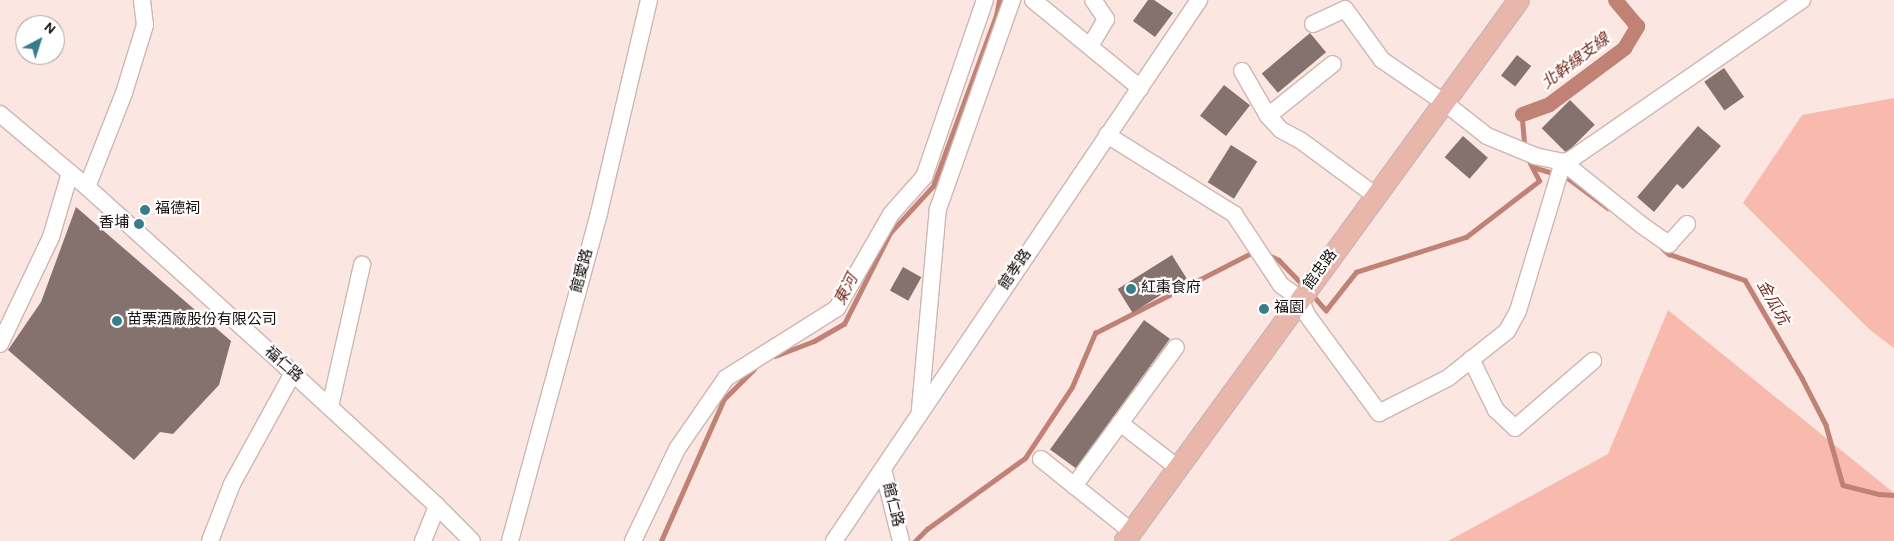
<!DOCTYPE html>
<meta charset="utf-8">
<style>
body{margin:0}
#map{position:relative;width:1894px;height:541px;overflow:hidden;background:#fce6e2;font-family:Overpass,"Noto Sans TC",sans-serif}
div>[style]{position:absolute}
.green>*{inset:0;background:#f8baad}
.stream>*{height:4.5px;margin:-2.25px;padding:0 2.25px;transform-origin:2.25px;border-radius:2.25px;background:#c08275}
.canal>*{height:15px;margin:-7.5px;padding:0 7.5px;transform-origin:7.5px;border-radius:7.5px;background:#c08275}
.building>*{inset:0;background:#85726e;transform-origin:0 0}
.roads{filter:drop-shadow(1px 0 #ccb7b2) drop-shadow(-1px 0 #ccb7b2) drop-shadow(0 1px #ccb7b2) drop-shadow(0 -1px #ccb7b2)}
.minor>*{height:16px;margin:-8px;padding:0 8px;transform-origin:8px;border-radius:8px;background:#fff}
.major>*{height:20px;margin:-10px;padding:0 10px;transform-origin:10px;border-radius:10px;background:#e9b6ab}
.dots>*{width:14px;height:14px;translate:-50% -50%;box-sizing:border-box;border:2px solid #fff;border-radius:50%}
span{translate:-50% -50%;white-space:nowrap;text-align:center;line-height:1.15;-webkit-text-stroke:4.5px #fff;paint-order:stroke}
.poi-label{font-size:15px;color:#150e0d}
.left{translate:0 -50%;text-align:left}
.right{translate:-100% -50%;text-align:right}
.street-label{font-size:15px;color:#150e0d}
.water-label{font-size:16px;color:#772a1d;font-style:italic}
.north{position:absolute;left:15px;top:15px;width:50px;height:50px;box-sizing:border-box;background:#fff;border:1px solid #a19f9e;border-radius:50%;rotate:40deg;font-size:14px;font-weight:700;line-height:20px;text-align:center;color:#150e0d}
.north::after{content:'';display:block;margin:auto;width:18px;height:22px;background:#387d8b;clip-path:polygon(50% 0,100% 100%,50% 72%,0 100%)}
</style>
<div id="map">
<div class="green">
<div style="clip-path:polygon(1894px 98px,1894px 348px,1870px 330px,1743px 203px,1802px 115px)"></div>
<div style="clip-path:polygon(1668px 310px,1894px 493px,1894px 541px,1448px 541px,1608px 454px)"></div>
</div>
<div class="stream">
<div style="left:1522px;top:114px;width:34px;rotate:85deg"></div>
<div style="left:1533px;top:167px;width:37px;rotate:17deg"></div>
<div style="left:1568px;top:178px;width:50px;rotate:36.9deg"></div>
<div style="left:1663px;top:249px;width:8px;rotate:40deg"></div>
<div style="left:1669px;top:254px;width:80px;rotate:18.9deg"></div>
<div style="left:1745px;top:280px;width:113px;rotate:59.8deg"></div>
<div style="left:1802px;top:378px;width:53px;rotate:62.9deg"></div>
<div style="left:1826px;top:425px;width:62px;rotate:74.2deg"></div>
<div style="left:1843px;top:485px;width:37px;rotate:14deg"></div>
<div style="left:1879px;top:494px;width:15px;rotate:4deg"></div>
<div style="left:1267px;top:254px;width:13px;rotate:27deg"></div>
<div style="left:1279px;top:260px;width:36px;rotate:46deg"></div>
<div style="left:1311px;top:293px;width:23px;rotate:49deg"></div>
<div style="left:1326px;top:310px;width:48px;rotate:-51.7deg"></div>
<div style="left:1356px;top:272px;width:115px;rotate:-17.7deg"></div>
<div style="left:1466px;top:237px;width:92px;rotate:-37.5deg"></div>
<div style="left:1539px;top:181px;width:27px;rotate:-117deg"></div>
<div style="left:775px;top:356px;width:42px;rotate:-21deg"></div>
<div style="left:814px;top:341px;width:34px;rotate:-30deg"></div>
<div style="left:844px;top:324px;width:102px;rotate:-63.2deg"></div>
<div style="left:890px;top:233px;width:64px;rotate:-47.5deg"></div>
<div style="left:933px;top:186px;width:181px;rotate:-69.7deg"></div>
<div style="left:996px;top:16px;width:16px;rotate:-79deg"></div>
<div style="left:661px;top:541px;width:155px;rotate:-66.1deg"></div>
<div style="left:724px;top:399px;width:42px;rotate:-45deg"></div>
<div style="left:915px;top:541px;width:17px;rotate:-45deg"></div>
<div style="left:927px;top:529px;width:121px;rotate:-35.9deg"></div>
<div style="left:1025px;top:458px;width:85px;rotate:-56.5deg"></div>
<div style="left:1072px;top:387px;width:59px;rotate:-66.9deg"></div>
<div style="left:1095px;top:333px;width:180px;rotate:-27.1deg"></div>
</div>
<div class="canal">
<div style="left:1522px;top:114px;width:29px;rotate:-20deg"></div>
<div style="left:1549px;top:104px;width:94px;rotate:-36.7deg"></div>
<div style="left:1624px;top:48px;width:26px;rotate:-59deg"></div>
<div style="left:1637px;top:26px;width:34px;rotate:-130deg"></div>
</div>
<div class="building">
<div style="clip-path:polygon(1148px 0,1154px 0,1173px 13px,1155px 37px,1133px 21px)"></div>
<div style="left:1310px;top:33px;width:25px;height:63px;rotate:50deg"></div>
<div style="left:1517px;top:55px;width:18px;height:26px;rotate:38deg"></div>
<div style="left:1724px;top:68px;width:35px;height:24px;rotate:55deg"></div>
<div style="left:1224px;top:85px;width:33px;height:39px;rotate:38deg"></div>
<div style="left:1570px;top:100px;width:35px;height:40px;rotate:45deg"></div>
<div style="clip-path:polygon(1698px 126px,1721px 146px,1683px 189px,1677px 184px,1654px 212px,1637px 197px)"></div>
<div style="left:1463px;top:136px;width:33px;height:28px;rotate:41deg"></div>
<div style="left:1231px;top:145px;width:31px;height:44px;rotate:32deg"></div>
<div style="clip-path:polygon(76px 207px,231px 341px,219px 385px,173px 434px,160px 432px,134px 460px,8px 350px,41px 302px)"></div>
<div style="left:1172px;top:255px;width:28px;height:64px;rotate:58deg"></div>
<div style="left:903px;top:267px;width:21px;height:27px;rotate:29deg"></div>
<div style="left:1144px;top:320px;width:32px;height:160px;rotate:36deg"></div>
</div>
<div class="roads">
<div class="minor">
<div style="left:1033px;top:0;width:139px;rotate:39.4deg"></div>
<div style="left:1313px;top:24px;width:35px;rotate:-25deg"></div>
<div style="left:1345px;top:9px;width:63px;rotate:54deg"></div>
<div style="left:1382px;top:60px;width:76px;rotate:34.3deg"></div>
<div style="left:1445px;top:103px;width:53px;rotate:38.2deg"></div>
<div style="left:1487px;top:136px;width:52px;rotate:22.6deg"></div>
<div style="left:1535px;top:156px;width:29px;rotate:12deg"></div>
<div style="left:1563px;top:162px;width:102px;rotate:38.7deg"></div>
<div style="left:1643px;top:226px;width:32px;rotate:35deg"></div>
<div style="left:1669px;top:244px;width:27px;rotate:-48deg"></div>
<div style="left:1090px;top:46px;width:31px;rotate:-59deg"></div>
<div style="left:1106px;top:19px;width:23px;rotate:-124deg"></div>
<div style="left:1242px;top:71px;width:52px;rotate:60deg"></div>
<div style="left:1268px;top:116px;width:19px;rotate:47deg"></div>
<div style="left:1281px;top:130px;width:21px;rotate:28deg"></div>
<div style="left:1300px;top:140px;width:94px;rotate:36.4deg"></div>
<div style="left:0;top:114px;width:114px;rotate:40deg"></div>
<div style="left:87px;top:187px;width:268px;rotate:42.1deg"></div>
<div style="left:286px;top:367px;width:205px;rotate:42.6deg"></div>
<div style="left:437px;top:506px;width:49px;rotate:45deg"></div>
<div style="left:1268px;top:116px;width:83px;rotate:-38.7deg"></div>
<div style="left:1107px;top:135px;width:150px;rotate:31.9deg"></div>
<div style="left:1234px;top:214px;width:85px;rotate:56.5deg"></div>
<div style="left:1281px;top:285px;width:24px;rotate:36deg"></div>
<div style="left:1300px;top:299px;width:17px;rotate:66deg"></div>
<div style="left:1307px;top:315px;width:122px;rotate:53.7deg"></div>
<div style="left:1379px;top:413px;width:77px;rotate:-26.9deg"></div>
<div style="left:1448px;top:378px;width:75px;rotate:-38.5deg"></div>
<div style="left:1507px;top:331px;width:23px;rotate:-61deg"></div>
<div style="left:1518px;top:311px;width:156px;rotate:-73.2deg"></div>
<div style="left:1563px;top:162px;width:7px;rotate:-16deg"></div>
<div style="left:1570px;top:160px;width:282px;rotate:-34.6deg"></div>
<div style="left:87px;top:187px;width:101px;rotate:-68.5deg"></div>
<div style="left:124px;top:93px;width:71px;rotate:-72.8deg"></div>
<div style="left:145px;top:25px;width:25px;rotate:-97deg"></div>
<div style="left:0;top:344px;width:119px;rotate:-64.5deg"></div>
<div style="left:51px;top:237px;width:67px;rotate:-73.5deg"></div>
<div style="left:1471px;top:359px;width:57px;rotate:63.9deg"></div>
<div style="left:1496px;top:410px;width:26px;rotate:43deg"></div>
<div style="left:1515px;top:428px;width:103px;rotate:-40.7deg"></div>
<div style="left:330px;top:407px;width:146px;rotate:-77.3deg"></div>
<div style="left:920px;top:409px;width:201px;rotate:-84.9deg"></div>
<div style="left:938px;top:209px;width:222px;rotate:-70.5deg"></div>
<div style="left:1120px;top:423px;width:73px;rotate:37.8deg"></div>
<div style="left:1041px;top:459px;width:117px;rotate:38.7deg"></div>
<div style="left:883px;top:469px;width:74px;rotate:76deg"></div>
<div style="left:1074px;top:486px;width:172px;rotate:-53.7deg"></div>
<div style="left:210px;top:541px;width:61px;rotate:-68.9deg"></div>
<div style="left:232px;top:484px;width:127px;rotate:-61.2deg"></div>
<div style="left:423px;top:541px;width:38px;rotate:-68deg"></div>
<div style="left:510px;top:541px;width:340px;rotate:-74.8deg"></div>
<div style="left:599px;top:213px;width:219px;rotate:-76.8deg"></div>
<div style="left:633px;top:541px;width:102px;rotate:-64.4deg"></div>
<div style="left:677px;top:449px;width:86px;rotate:-55.4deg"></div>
<div style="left:726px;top:378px;width:131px;rotate:-32.2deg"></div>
<div style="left:837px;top:308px;width:108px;rotate:-60.1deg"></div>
<div style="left:891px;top:214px;width:50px;rotate:-48.3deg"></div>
<div style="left:924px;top:177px;width:187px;rotate:-71deg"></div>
<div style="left:834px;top:541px;width:653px;rotate:-55.99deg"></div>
</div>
<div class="major">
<div style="left:1125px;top:541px;width:669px;rotate:-53.93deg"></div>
</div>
</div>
<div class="dots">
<div style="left:145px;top:210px;background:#387d8b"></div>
<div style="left:139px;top:224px;background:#387d8b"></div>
<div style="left:1131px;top:289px;background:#387d8b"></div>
<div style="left:1264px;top:309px;background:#387d8b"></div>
<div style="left:117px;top:321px;background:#387d8b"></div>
</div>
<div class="poi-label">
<span class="left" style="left:155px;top:210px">福德祠</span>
<span class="right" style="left:129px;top:224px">香埔</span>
<span class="left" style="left:1141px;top:289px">紅棗食府</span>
<span class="left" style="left:1274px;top:309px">福園</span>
<span class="left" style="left:127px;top:321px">苗栗酒廠股份有限公司</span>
</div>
<div class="street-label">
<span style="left:1016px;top:270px;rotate:-56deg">館孝路</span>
<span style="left:1321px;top:270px;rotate:-54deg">館忠路</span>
<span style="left:583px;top:271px;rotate:-75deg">館愛路</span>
<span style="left:283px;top:365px;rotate:41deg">福仁路</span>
<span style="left:892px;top:505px;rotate:76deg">館仁路</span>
</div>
<div class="water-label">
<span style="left:1576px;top:62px;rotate:-37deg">北幹線支線</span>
<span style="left:847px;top:290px;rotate:-63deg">東河</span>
<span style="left:1772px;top:303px;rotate:61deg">金瓜坑</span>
</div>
<div class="north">N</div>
</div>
